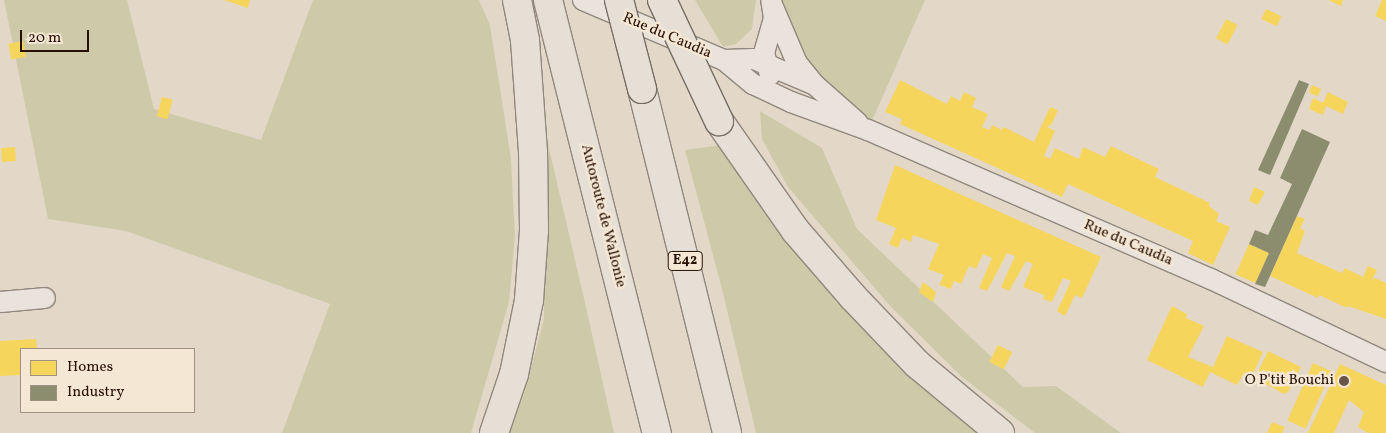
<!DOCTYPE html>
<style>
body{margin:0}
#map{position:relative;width:1386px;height:433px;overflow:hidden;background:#e3d8c8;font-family:Vollkorn,serif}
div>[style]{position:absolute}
.green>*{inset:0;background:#cecaa9}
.homes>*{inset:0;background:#f6d55c;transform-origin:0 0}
.industry>*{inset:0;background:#8c8c6e}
.roads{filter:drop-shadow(1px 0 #90877d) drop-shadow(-1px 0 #90877d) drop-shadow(0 1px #90877d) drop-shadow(0 -1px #90877d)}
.street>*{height:20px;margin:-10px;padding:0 10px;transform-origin:10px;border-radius:10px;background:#e9e3db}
.highway>*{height:28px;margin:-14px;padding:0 14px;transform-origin:14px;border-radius:14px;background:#e5dfd6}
.bridges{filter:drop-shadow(1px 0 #766c63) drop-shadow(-1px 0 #766c63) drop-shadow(0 1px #766c63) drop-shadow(0 -1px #766c63)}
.highway-bridge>*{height:28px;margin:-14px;padding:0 14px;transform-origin:14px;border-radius:14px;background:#e5dfd6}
.dots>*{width:14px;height:14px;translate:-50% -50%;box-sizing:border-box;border:2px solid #f4e7d4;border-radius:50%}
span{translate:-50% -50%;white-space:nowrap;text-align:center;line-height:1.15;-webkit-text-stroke:5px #f4e7d4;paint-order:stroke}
.shield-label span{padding:1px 4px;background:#f4e7d4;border:1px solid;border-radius:4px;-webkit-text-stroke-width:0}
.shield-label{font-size:14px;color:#281005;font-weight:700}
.street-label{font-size:15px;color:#281005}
.poi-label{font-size:15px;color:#281005}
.right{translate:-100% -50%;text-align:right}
.legend{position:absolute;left:20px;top:348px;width:175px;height:65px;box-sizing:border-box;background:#f4e7d4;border:1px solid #a29181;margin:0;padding:6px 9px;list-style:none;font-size:15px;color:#281005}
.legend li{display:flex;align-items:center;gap:10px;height:25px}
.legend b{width:25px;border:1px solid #a29181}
.scale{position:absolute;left:20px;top:30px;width:69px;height:22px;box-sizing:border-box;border:2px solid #281005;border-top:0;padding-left:6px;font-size:15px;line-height:18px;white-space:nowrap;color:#281005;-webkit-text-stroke:4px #f4e7d4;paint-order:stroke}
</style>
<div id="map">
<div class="green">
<div style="clip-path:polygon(4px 0,127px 0,154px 109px,261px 140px,313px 0,479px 0,490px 25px,511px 159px,515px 236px,509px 302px,471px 433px,282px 433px,330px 304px,126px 231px,48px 219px)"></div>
<div style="clip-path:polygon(695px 0,756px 0,752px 29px,736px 44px,723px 47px)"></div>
<div style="clip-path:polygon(771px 0,925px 0,868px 130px,815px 85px)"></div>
<div style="clip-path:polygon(760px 111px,822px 148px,857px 229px,1023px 387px,1056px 386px,1121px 433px,1035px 433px,962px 377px,891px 307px,788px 187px,762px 139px)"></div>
<div style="clip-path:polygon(542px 118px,586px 307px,614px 433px,509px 433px,524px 394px,544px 319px)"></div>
<div style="clip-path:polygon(721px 145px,861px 325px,954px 413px,980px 433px,756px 433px,723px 293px,685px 150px)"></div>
</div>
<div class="homes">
<div style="clip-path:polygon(224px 0,250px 0,248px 8px)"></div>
<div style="clip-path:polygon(1328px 0,1343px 0,1341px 6px)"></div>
<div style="clip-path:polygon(1382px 0,1386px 0,1386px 21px,1375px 16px)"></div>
<div style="left:1266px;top:9px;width:17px;height:11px;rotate:25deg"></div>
<div style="left:1226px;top:19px;width:13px;height:22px;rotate:27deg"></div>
<div style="left:23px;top:41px;width:16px;height:15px;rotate:79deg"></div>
<div style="clip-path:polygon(900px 80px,947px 104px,951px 96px,960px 101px,964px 92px,976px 98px,972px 107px,988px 114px,982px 127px,990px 130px,992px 125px,1002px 130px,1004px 127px,1034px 142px,1050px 107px,1058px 110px,1052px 124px,1047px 127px,1055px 131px,1044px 156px,1050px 159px,1055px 148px,1079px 159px,1083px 147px,1105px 157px,1111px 146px,1159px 169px,1155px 177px,1210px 203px,1209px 206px,1219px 214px,1216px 221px,1230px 227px,1213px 265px,1188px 253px,1193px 241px,1068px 184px,1062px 197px,900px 124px,902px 119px,885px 112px)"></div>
<div style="left:1312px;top:85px;width:10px;height:8px;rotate:24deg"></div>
<div style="clip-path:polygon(1328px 92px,1348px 102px,1343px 114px,1326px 106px,1323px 115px,1309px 109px,1313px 98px,1323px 103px)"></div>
<div style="left:162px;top:97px;width:11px;height:20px;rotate:15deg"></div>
<div style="left:15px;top:147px;width:14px;height:14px;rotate:86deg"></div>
<div style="clip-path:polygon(895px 165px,1101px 257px,1082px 298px,1075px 295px,1065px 316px,1057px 311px,1071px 281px,1063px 278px,1052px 302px,1043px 299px,1044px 295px,1023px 287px,1033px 264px,1026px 261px,1009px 291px,1001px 287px,1015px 256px,1007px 253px,987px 291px,979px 288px,992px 258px,983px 254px,976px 269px,969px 266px,961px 284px,954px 281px,951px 289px,939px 285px,944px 275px,928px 269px,939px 244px,913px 235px,911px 242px,902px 238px,898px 248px,889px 244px,896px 228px,876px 220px)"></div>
<div style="clip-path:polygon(1254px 187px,1265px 192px,1258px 205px,1249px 201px)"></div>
<div style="clip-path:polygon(1297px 216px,1305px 219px,1300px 228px,1305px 231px,1297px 253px,1342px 273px,1345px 268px,1363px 277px,1368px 266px,1377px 270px,1372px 280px,1375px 278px,1386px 283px,1386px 319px,1348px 306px,1347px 308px,1319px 295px,1318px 298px,1270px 276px)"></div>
<div style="left:1249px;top:244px;width:22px;height:33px;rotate:24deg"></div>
<div style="clip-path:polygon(923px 282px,936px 292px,933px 302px,919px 292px)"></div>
<div style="clip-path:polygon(1172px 306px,1187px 314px,1186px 318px,1204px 326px,1188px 357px,1213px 367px,1227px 336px,1263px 352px,1252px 376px,1244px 373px,1237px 385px,1210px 372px,1203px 387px,1147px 360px)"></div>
<div style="clip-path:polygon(36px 339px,37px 349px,21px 349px,21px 375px,0 376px,0 341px)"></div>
<div style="left:998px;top:345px;width:16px;height:19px;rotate:27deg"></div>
<div style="clip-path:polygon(1268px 351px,1301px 367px,1288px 392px,1284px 394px,1255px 378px)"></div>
<div style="left:1313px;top:363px;width:20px;height:63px;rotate:24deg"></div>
<div style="clip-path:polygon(1340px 364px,1386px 385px,1386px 433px,1368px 433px,1358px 427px,1364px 412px,1349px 400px,1334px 433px,1308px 433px)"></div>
<div style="clip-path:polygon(1272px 422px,1285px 427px,1282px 433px,1267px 433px)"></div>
</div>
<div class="industry">
<div style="clip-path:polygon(1299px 80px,1309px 84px,1270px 175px,1258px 170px)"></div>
<div style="clip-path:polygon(1302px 129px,1330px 142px,1265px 287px,1255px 284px,1269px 253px,1249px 244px,1255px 230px,1268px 235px,1292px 184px,1280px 178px)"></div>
</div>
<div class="roads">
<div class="street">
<div style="left:583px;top:0;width:153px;rotate:23.1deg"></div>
<div style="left:724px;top:60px;width:38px;rotate:40deg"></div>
<div style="left:753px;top:84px;width:42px;rotate:25.3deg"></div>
<div style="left:791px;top:102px;width:82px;rotate:20deg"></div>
<div style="left:868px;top:130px;width:374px;rotate:23.5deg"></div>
<div style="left:1211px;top:279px;width:194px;rotate:25.4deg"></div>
<div style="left:773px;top:7px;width:61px;rotate:66.8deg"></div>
<div style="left:797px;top:63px;width:27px;rotate:51deg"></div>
<div style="left:724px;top:60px;width:30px;rotate:-2deg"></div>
<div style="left:754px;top:59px;width:66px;rotate:23.1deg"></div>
<div style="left:815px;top:85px;width:57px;rotate:41.5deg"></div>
<div style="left:770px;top:75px;width:23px;rotate:-105deg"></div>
<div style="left:764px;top:53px;width:36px;rotate:-74deg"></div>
<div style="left:774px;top:18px;width:18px;rotate:-99deg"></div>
<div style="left:0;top:302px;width:45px;rotate:-5.1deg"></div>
</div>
<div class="highway">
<div style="left:548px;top:0;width:447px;rotate:75.9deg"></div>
<div style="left:642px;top:89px;width:354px;rotate:76.1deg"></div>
<div style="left:719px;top:121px;width:133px;rotate:55.1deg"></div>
<div style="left:795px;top:230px;width:89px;rotate:49.1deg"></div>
<div style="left:853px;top:297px;width:93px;rotate:46.3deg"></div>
<div style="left:917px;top:364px;width:108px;rotate:39.7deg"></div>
<div style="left:494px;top:433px;width:62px;rotate:-71.3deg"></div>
<div style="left:514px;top:374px;width:76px;rotate:-78.5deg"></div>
<div style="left:529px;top:300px;width:70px;rotate:-85.9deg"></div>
<div style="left:534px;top:230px;width:78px;rotate:-90.7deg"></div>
<div style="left:533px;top:152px;width:112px;rotate:-94.1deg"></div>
<div style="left:525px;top:40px;width:41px;rotate:-101.3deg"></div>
</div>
</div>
<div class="bridges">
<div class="highway-bridge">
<div style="left:619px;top:0;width:92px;rotate:75.5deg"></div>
<div style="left:662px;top:0;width:134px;rotate:64.8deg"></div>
</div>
</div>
<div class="dots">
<div style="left:1344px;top:381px;background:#695649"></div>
</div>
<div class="shield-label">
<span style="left:685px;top:261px">E42</span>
</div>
<div class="street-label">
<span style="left:667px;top:36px;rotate:23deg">Rue du Caudia</span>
<span style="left:603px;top:216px;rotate:76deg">Autoroute de Wallonie</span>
<span style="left:1128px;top:243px;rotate:23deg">Rue du Caudia</span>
</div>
<div class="poi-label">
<span class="right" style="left:1334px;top:381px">O P'tit Bouchi</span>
</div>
<ul class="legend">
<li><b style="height:14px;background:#f6d55c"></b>Homes</li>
<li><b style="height:14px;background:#8c8c6e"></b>Industry</li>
</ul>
<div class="scale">20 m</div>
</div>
